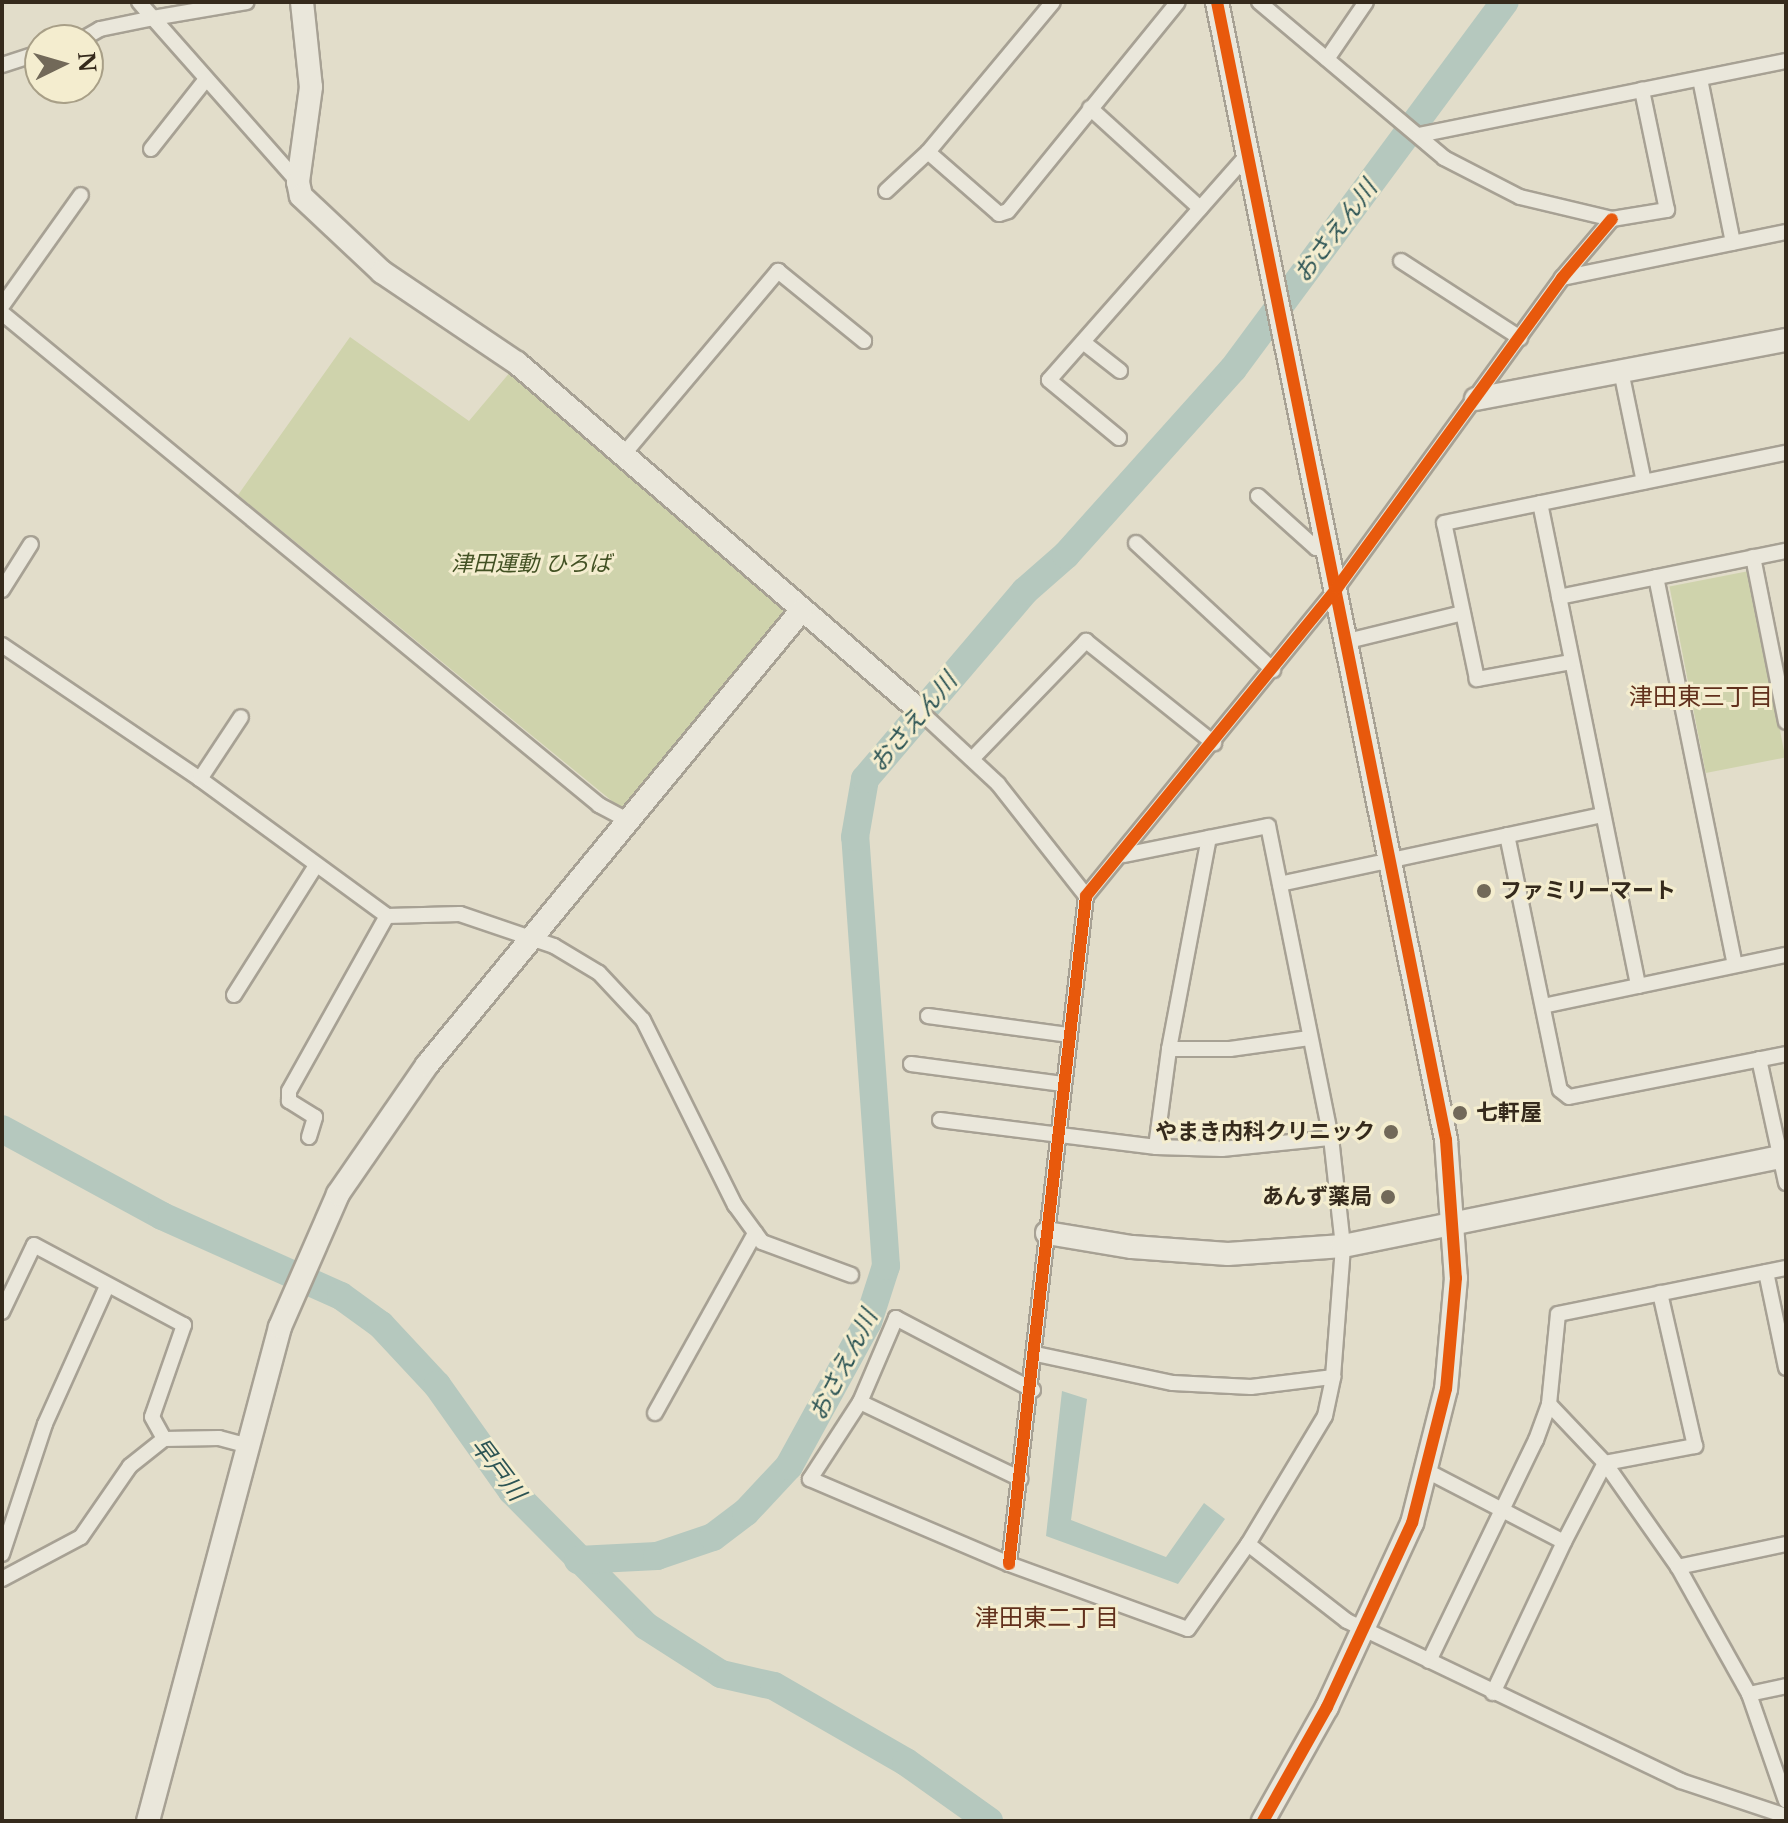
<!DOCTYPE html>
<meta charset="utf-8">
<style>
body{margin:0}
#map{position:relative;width:1788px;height:1823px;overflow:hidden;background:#e2ddca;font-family:"Libre Baskerville","Noto Sans JP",serif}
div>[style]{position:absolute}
.green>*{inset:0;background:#cfd3ac;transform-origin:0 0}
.water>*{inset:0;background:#b5c8be}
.river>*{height:28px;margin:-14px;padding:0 14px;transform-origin:14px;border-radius:14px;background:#b5c8be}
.roads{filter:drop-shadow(2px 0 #a7a194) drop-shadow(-2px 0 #a7a194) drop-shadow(0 2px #a7a194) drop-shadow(0 -2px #a7a194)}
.street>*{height:14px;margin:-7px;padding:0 7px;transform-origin:7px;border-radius:7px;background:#eae7db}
.secondary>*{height:22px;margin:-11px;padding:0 11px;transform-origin:11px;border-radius:11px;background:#eae7db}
.cycleway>*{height:12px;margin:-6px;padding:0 6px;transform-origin:6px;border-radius:6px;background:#e8590c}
.dots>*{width:22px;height:22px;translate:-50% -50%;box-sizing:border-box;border:4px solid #f4edcf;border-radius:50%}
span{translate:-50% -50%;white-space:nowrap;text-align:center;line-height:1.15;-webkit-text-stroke:6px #f4edcf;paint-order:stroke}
.park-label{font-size:22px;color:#425123;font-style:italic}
.poi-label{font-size:22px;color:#352a1c;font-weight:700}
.left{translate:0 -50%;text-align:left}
.right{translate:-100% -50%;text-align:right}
.water-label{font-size:24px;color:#2c5454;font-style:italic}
.neighbourhood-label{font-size:24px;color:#61301c}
.frame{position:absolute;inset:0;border:4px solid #352a1c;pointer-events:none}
.north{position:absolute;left:24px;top:24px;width:80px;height:80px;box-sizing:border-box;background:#f4edcf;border:2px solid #a89f87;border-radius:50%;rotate:85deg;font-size:22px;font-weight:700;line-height:32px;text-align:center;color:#352a1c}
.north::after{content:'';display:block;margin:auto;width:28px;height:36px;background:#726959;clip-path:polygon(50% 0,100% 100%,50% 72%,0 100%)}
</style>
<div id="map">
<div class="green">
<div style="clip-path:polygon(350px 337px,469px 421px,511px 371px,785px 609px,623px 810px,238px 495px)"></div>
<div style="left:1749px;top:571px;width:190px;height:81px;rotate:79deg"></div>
</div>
<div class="water">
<div style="clip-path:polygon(1062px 1391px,1087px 1399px,1071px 1520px,1166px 1557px,1204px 1503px,1225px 1519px,1178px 1584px,1046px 1536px)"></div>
</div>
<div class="river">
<div style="left:2px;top:1129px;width:182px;rotate:28.5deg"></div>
<div style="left:162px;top:1216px;width:196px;rotate:24.1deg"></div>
<div style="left:341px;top:1296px;width:49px;rotate:35.9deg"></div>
<div style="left:381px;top:1325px;width:82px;rotate:47deg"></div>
<div style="left:437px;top:1385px;width:130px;rotate:54.7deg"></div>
<div style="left:512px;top:1491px;width:190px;rotate:45.2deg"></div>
<div style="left:646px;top:1626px;width:89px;rotate:32.6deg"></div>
<div style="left:721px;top:1674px;width:54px;rotate:12.8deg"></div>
<div style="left:774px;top:1686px;width:152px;rotate:29.9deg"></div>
<div style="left:906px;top:1762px;width:102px;rotate:35.4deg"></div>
<div style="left:578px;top:1560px;width:79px;rotate:-2.9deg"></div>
<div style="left:657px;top:1556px;width:59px;rotate:-18.7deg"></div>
<div style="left:713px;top:1537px;width:41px;rotate:-37.1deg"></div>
<div style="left:746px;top:1512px;width:63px;rotate:-46.9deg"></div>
<div style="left:789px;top:1466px;width:164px;rotate:-61.3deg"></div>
<div style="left:868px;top:1322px;width:59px;rotate:-72.2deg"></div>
<div style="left:886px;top:1266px;width:430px;rotate:-94.1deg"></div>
<div style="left:855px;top:837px;width:59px;rotate:-80.2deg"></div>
<div style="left:865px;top:779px;width:247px;rotate:-49.6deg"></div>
<div style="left:1025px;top:591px;width:55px;rotate:-41.3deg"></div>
<div style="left:1066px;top:555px;width:250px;rotate:-48.1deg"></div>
<div style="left:1233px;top:369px;width:457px;rotate:-53.5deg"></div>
</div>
<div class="roads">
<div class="street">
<div style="left:139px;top:2px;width:21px;rotate:49deg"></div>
<div style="left:153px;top:18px;width:95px;rotate:-9.7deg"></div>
<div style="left:1259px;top:2px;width:242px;rotate:40.1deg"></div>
<div style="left:1444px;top:158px;width:85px;rotate:27.2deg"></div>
<div style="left:1520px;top:197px;width:95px;rotate:13.4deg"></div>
<div style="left:1612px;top:219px;width:56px;rotate:-9.3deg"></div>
<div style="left:1667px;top:210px;width:123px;rotate:-101.8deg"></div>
<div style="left:81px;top:40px;width:22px;rotate:-30deg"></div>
<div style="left:100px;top:29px;width:54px;rotate:-11.7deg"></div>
<div style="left:153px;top:18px;width:219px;rotate:48.5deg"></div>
<div style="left:1327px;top:59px;width:69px;rotate:-55.6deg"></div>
<div style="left:2px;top:65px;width:40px;rotate:-18deg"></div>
<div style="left:1700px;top:79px;width:167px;rotate:78.6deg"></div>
<div style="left:1090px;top:108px;width:149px;rotate:42.3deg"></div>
<div style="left:1419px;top:135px;width:374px;rotate:-11.4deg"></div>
<div style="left:151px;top:149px;width:89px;rotate:-51.8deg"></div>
<div style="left:928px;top:152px;width:94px;rotate:41.1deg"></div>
<div style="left:999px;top:214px;width:9px;rotate:-18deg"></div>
<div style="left:1008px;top:211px;width:269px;rotate:-50.9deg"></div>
<div style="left:886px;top:191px;width:57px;rotate:-42.9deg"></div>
<div style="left:928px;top:152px;width:195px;rotate:-50.2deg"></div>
<div style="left:1401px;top:261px;width:142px;rotate:32.9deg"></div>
<div style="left:1562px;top:278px;width:229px;rotate:-11.6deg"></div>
<div style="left:2px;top:306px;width:136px;rotate:-54.6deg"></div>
<div style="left:2px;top:313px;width:774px;rotate:39.49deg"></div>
<div style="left:599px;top:805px;width:34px;rotate:28deg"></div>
<div style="left:1083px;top:342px;width:47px;rotate:38.1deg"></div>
<div style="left:1621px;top:371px;width:113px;rotate:78.3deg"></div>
<div style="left:1119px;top:438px;width:91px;rotate:-140.4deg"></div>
<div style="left:1049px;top:380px;width:303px;rotate:-48.6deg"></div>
<div style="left:623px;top:455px;width:241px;rotate:-49.9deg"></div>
<div style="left:778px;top:271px;width:111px;rotate:39.1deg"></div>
<div style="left:1258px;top:496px;width:78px;rotate:41.9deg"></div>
<div style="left:1316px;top:548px;width:10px;rotate:-6deg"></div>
<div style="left:1540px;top:503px;width:493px;rotate:78.5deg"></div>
<div style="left:1136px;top:543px;width:187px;rotate:42.8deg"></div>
<div style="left:1753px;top:557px;width:168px;rotate:78.7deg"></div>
<div style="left:1656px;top:577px;width:396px;rotate:78.5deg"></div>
<div style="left:2px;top:590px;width:54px;rotate:-57.8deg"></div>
<div style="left:1559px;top:597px;width:232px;rotate:-11.5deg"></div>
<div style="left:1348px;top:641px;width:118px;rotate:-13.7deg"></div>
<div style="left:2px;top:645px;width:239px;rotate:34.1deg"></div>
<div style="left:200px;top:779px;width:232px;rotate:36.2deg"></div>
<div style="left:387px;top:916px;width:73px;rotate:-1.6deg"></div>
<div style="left:460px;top:914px;width:99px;rotate:18.8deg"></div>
<div style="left:554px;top:946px;width:52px;rotate:31deg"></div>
<div style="left:599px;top:973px;width:64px;rotate:46.9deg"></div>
<div style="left:643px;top:1020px;width:207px;rotate:63.6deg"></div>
<div style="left:735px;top:1205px;width:46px;rotate:53.9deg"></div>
<div style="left:762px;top:1242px;width:95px;rotate:20.3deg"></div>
<div style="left:1571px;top:662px;width:96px;rotate:169.7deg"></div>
<div style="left:1477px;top:679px;width:159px;rotate:-101.9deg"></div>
<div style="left:1444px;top:523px;width:349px;rotate:-11.6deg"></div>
<div style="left:912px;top:704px;width:117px;rotate:42.9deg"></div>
<div style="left:998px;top:784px;width:142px;rotate:51.8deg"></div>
<div style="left:973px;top:758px;width:163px;rotate:-46deg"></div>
<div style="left:1086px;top:641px;width:164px;rotate:38.6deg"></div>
<div style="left:200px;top:779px;width:74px;rotate:-56.5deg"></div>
<div style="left:1507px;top:835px;width:260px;rotate:78.3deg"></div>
<div style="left:1560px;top:1090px;width:11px;rotate:38deg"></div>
<div style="left:1569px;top:1097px;width:221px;rotate:-11.2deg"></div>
<div style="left:1280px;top:884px;width:329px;rotate:-12.1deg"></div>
<div style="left:234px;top:995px;width:151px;rotate:-57.7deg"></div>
<div style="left:1543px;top:1006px;width:248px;rotate:-11.9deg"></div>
<div style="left:928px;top:1016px;width:141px;rotate:7.7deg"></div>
<div style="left:1169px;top:1049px;width:61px"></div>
<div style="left:1230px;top:1049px;width:80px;rotate:-7.9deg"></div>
<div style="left:1759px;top:1059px;width:127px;rotate:77.7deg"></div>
<div style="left:911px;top:1064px;width:153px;rotate:7.5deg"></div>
<div style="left:940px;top:1120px;width:218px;rotate:7.1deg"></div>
<div style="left:1156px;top:1147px;width:66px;rotate:1.7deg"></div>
<div style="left:1222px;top:1149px;width:110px;rotate:-5.8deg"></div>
<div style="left:309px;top:1137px;width:21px;rotate:-73deg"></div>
<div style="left:315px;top:1117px;width:31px;rotate:-148deg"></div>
<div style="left:289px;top:1101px;width:10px;rotate:-90deg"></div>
<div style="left:289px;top:1091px;width:201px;rotate:-60.8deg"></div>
<div style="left:1156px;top:1147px;width:99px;rotate:-82.4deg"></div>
<div style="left:1169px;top:1049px;width:215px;rotate:-79.3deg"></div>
<div style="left:1766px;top:1272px;width:98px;rotate:78.2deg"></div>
<div style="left:2px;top:1312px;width:74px;rotate:-64.5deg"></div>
<div style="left:34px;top:1245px;width:170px;rotate:28.1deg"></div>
<div style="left:184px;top:1325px;width:97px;rotate:109.2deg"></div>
<div style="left:152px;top:1417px;width:25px;rotate:61deg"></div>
<div style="left:1036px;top:1354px;width:140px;rotate:12deg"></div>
<div style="left:1173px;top:1383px;width:78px;rotate:2.9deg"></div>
<div style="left:1251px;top:1387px;width:83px;rotate:-7deg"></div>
<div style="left:1033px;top:1390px;width:155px;rotate:-152.3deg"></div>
<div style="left:896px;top:1318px;width:91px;rotate:113.2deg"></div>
<div style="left:860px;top:1402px;width:92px;rotate:123deg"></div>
<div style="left:810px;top:1479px;width:216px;rotate:23.1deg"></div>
<div style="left:1009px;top:1564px;width:190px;rotate:20deg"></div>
<div style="left:1188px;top:1629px;width:104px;rotate:-54.8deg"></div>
<div style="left:1248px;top:1544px;width:149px;rotate:-59deg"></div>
<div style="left:1325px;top:1416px;width:40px;rotate:-78deg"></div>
<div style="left:1333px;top:1377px;width:131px;rotate:-85.6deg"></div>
<div style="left:1343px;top:1246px;width:109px;rotate:-96.3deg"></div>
<div style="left:1331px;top:1138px;width:318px;rotate:-101.4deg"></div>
<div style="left:1268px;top:826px;width:147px;rotate:168.6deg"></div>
<div style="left:860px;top:1402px;width:178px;rotate:25.6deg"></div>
<div style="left:1549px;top:1404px;width:81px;rotate:46.5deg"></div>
<div style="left:1605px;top:1463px;width:127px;rotate:54.9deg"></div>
<div style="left:1678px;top:1567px;width:145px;rotate:60.8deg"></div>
<div style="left:1749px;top:1694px;width:113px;rotate:70.9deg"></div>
<div style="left:655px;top:1413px;width:206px;rotate:-60.9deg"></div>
<div style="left:1427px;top:1471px;width:154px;rotate:27.4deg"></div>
<div style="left:1564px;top:1542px;width:167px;rotate:115.2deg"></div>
<div style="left:1564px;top:1542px;width:89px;rotate:-62.6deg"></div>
<div style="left:1605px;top:1463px;width:92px;rotate:-10.7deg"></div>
<div style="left:1695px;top:1446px;width:157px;rotate:-102.9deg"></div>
<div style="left:1248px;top:1544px;width:125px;rotate:37.9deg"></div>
<div style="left:1347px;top:1621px;width:370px;rotate:25.6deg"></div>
<div style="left:1681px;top:1781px;width:111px;rotate:18.4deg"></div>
<div style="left:2px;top:1554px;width:137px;rotate:-71.7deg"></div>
<div style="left:45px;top:1424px;width:151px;rotate:-65.8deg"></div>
<div style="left:1009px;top:1564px;width:672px;rotate:-83.42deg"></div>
<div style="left:1086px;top:896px;width:397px;rotate:-50.8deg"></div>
<div style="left:1337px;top:588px;width:383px;rotate:-54deg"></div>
<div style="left:1562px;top:278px;width:77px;rotate:-49.7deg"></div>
<div style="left:1678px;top:1567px;width:110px;rotate:-12deg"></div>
<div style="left:2px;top:1579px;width:89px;rotate:-28deg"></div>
<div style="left:81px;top:1537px;width:86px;rotate:-55.4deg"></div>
<div style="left:130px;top:1466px;width:43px;rotate:-38.5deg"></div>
<div style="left:164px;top:1439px;width:55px;rotate:-1deg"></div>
<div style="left:219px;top:1438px;width:28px;rotate:15deg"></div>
<div style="left:1429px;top:1661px;width:246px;rotate:-64.2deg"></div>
<div style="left:1536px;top:1440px;width:38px;rotate:-70deg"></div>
<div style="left:1549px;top:1404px;width:90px;rotate:-84.3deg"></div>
<div style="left:1558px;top:1314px;width:233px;rotate:-11.4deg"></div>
<div style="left:1749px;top:1694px;width:38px;rotate:-12deg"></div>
</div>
<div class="secondary">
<div style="left:302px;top:2px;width:85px;rotate:84deg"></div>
<div style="left:311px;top:87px;width:96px;rotate:97.8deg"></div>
<div style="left:298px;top:182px;width:14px;rotate:78deg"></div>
<div style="left:301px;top:196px;width:111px;rotate:43.2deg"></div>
<div style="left:382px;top:272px;width:163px;rotate:34deg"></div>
<div style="left:517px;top:363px;width:522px;rotate:40.8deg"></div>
<div style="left:1217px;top:2px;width:1161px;rotate:78.62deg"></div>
<div style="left:1446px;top:1140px;width:138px;rotate:85.9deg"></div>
<div style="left:1456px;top:1278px;width:111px;rotate:95.1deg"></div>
<div style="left:1446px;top:1389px;width:138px;rotate:104.2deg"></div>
<div style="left:1412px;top:1523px;width:203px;rotate:114.8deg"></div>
<div style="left:1327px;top:1707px;width:131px;rotate:119.3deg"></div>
<div style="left:1476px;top:399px;width:316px;rotate:-10.8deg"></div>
<div style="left:1047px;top:1233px;width:86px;rotate:9.4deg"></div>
<div style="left:1132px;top:1247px;width:96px;rotate:4.2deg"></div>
<div style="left:1228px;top:1254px;width:115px;rotate:-4deg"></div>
<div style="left:1343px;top:1246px;width:452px;rotate:-11.5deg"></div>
<div style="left:148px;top:1821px;width:511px;rotate:-75.04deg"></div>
<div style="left:280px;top:1327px;width:145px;rotate:-66.4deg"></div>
<div style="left:338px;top:1194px;width:157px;rotate:-55.4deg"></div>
<div style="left:427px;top:1065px;width:588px;rotate:-50.52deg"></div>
</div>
</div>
<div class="cycleway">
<div style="left:1217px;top:2px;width:1161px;rotate:78.62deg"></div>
<div style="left:1446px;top:1140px;width:138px;rotate:85.9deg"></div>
<div style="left:1456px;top:1278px;width:111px;rotate:95.1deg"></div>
<div style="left:1446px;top:1389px;width:138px;rotate:104.2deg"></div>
<div style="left:1412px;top:1523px;width:203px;rotate:114.8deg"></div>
<div style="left:1327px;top:1707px;width:131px;rotate:119.3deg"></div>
<div style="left:1009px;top:1564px;width:672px;rotate:-83.42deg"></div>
<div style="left:1086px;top:896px;width:397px;rotate:-50.8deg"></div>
<div style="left:1337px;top:588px;width:383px;rotate:-54deg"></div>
<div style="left:1562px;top:278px;width:77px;rotate:-49.7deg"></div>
</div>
<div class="dots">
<div style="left:1484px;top:891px;background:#726959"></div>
<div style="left:1460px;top:1113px;background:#726959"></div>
<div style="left:1391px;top:1132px;background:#726959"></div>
<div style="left:1388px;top:1197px;background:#726959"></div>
</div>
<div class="park-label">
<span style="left:531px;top:564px">津田運動 ひろば</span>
</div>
<div class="poi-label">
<span class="left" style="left:1500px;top:891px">ファミリーマート</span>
<span class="left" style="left:1476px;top:1113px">七軒屋</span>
<span class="right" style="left:1375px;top:1132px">やまき内科クリニック</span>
<span class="right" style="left:1372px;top:1197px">あんず薬局</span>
</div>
<div class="water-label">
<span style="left:1335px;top:231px;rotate:-53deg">おさえん川</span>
<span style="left:913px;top:722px;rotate:-50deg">おさえん川</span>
<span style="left:843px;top:1365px;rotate:-63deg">おさえん川</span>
<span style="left:498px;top:1469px;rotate:53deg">早戸川</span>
</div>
<div class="neighbourhood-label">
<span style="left:1701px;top:697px">津田東三丁目</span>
<span style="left:1047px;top:1618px">津田東二丁目</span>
</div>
<div class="frame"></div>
<div class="north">N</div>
</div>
